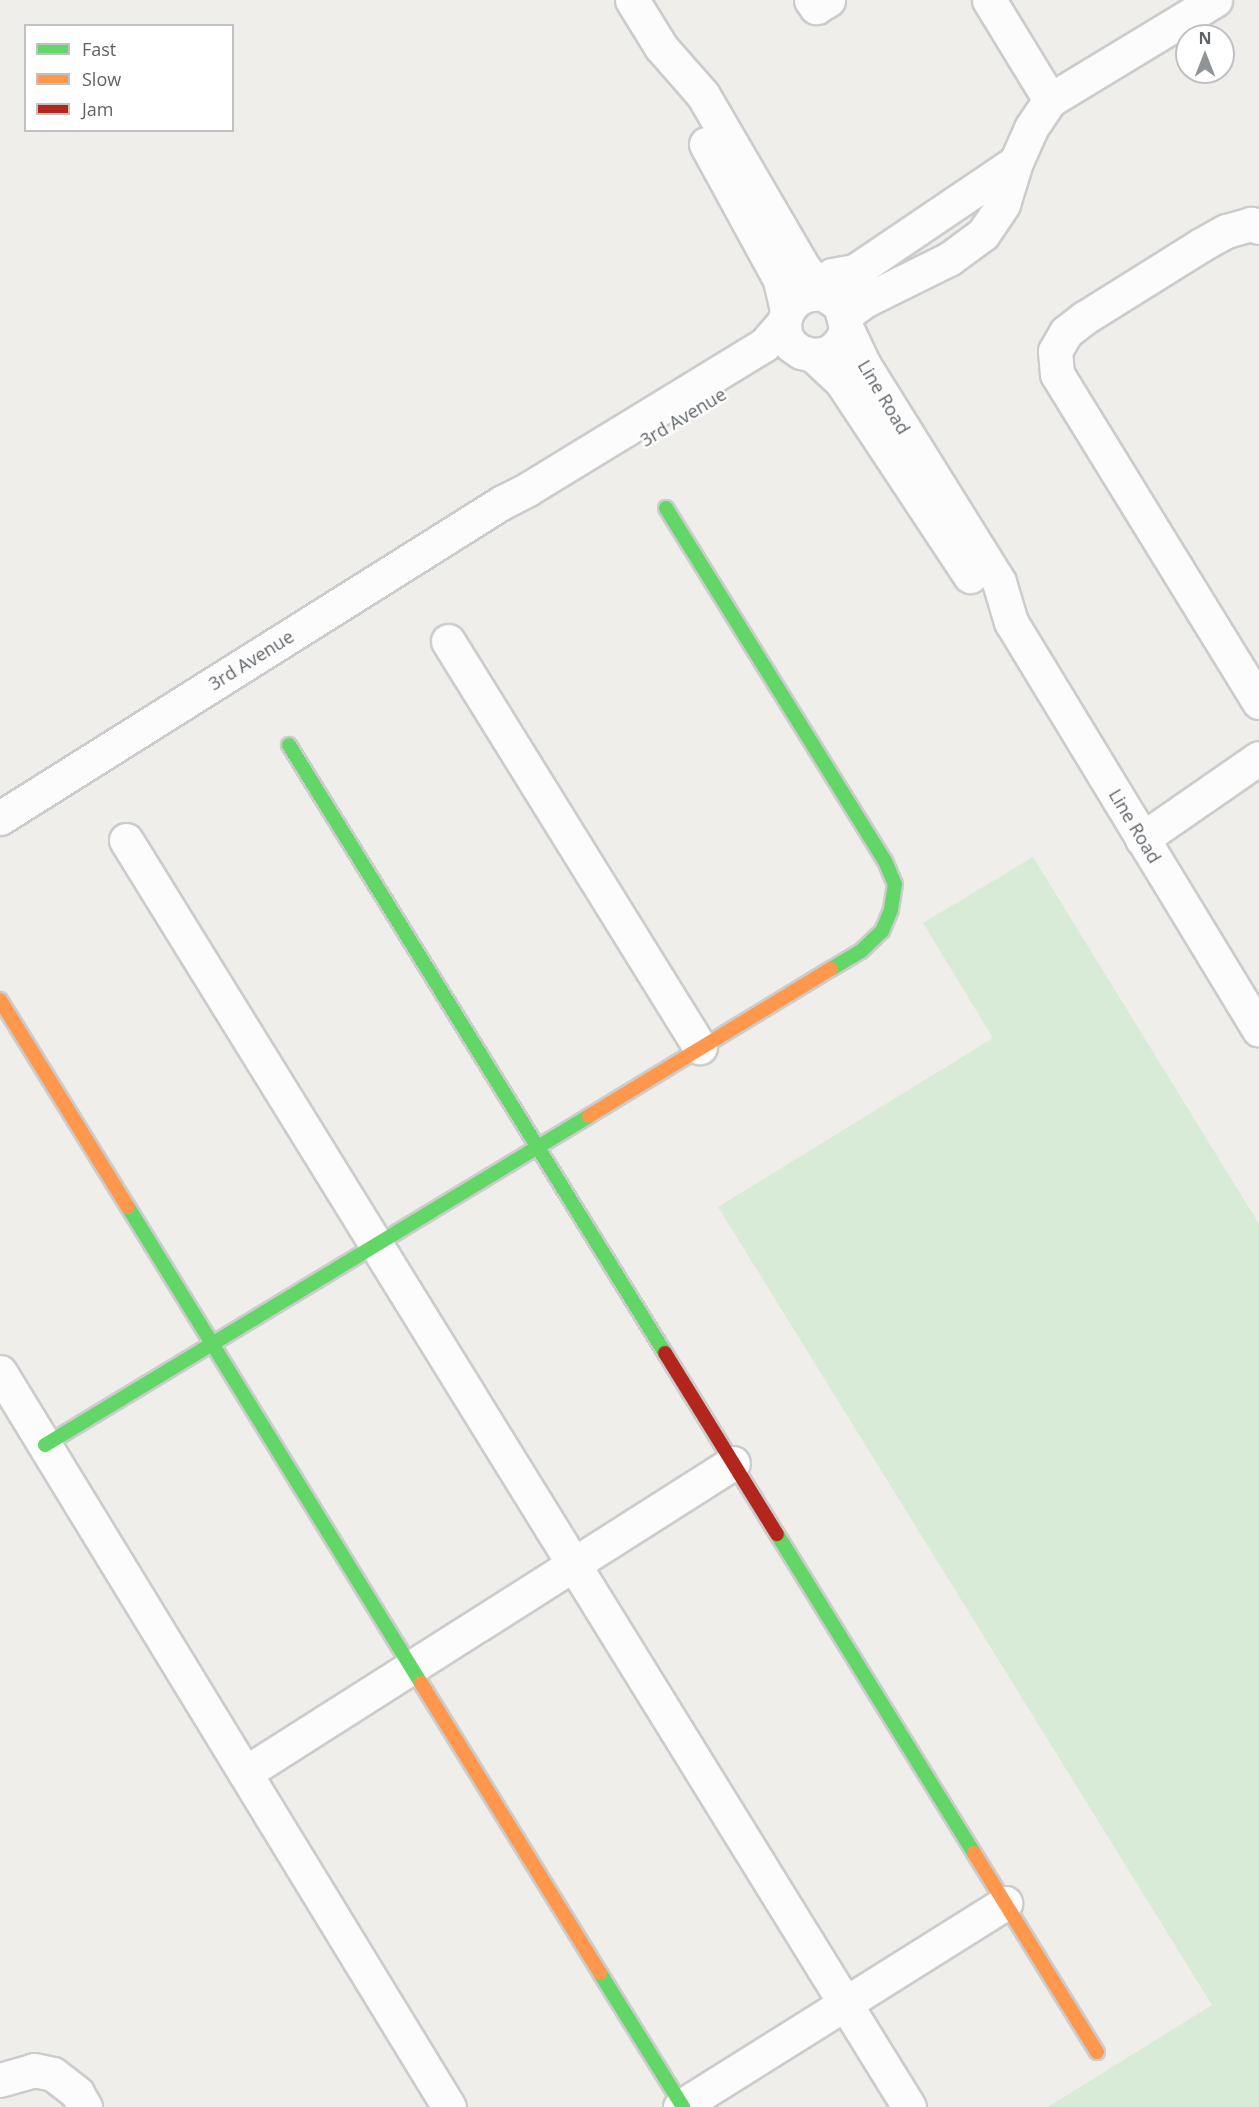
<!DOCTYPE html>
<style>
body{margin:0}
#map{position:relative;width:1259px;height:2107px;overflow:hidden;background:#efeeea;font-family:"Open Sans",sans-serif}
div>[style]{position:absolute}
.green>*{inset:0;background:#d8ebd6}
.roads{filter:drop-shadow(2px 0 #cbcccc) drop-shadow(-2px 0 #cbcccc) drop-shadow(0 2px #cbcccc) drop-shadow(0 -2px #cbcccc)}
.street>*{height:33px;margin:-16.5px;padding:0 16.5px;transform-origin:16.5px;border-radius:16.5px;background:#fdfcfc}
.fast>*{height:14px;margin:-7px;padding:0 7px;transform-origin:7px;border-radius:7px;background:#63d668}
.slow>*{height:14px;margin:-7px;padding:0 7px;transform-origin:7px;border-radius:7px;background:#ff974d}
.jam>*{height:14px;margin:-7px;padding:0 7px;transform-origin:7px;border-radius:7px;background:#b3261e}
span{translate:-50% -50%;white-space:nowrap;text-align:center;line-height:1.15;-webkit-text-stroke:4.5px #fff;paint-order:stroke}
.street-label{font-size:18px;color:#5f6368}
.legend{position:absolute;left:24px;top:24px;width:210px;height:108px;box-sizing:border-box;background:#fff;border:2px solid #bfc1c3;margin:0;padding:8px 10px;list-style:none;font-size:18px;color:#5f6368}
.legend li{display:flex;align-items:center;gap:12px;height:30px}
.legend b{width:30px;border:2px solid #bfc1c3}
.north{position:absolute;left:1175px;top:24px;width:60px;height:60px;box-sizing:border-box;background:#fff;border:2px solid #bfc1c3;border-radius:50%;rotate:0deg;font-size:16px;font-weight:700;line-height:24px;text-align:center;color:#5f6368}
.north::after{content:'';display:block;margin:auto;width:21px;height:27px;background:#919496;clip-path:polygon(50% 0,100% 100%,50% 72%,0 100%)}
</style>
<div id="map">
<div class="green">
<div style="clip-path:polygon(1033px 857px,1259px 1224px,1259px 2107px,1048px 2107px,1212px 2005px,718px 1207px,993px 1038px,923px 923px)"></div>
</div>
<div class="roads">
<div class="street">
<div style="left:632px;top:0;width:55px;rotate:58.3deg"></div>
<div style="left:661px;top:47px;width:64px;rotate:48.8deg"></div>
<div style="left:703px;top:95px;width:199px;rotate:59.8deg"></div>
<div style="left:803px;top:267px;width:33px;rotate:52deg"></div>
<div style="left:823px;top:293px;width:39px;rotate:-35deg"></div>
<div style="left:811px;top:0;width:9px;rotate:54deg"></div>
<div style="left:816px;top:7px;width:14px;rotate:-30deg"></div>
<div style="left:989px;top:0;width:117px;rotate:58.6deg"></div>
<div style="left:706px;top:144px;width:155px;rotate:61.4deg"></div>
<div style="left:780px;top:280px;width:32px;rotate:77deg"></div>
<div style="left:1259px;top:227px;width:9px;rotate:-159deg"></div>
<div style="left:1251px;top:224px;width:26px;rotate:164deg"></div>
<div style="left:1226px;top:231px;width:29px;rotate:151deg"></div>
<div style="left:1201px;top:245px;width:138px;rotate:148deg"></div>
<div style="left:1084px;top:318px;width:23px;rotate:142deg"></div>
<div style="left:1066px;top:332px;width:22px;rotate:120deg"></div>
<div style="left:1055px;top:351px;width:23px;rotate:85deg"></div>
<div style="left:1057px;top:374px;width:385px;rotate:58.4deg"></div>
<div style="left:832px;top:275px;width:23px;rotate:-10deg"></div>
<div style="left:855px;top:271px;width:194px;rotate:-34.1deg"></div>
<div style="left:845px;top:315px;width:26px;rotate:-36deg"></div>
<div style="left:866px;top:300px;width:93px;rotate:-26.3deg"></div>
<div style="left:949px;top:259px;width:42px;rotate:-36.3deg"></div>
<div style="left:983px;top:234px;width:36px;rotate:-56deg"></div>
<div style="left:1003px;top:204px;width:44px;rotate:-72.8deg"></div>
<div style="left:1016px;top:162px;width:37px;rotate:-66deg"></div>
<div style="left:1031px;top:128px;width:34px;rotate:-56deg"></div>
<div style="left:1050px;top:100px;width:193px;rotate:-31.2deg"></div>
<div style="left:846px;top:327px;width:42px;rotate:64.7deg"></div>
<div style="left:864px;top:365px;width:256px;rotate:58.1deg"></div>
<div style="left:999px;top:582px;width:42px;rotate:73.3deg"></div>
<div style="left:1011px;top:622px;width:477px;rotate:58.7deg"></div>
<div style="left:813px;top:355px;width:12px;rotate:-5deg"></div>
<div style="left:825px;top:354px;width:12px;rotate:-31deg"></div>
<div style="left:835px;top:348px;width:13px;rotate:-51deg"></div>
<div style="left:843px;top:338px;width:11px;rotate:-75deg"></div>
<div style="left:846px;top:327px;width:23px;rotate:-105deg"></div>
<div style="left:840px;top:305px;width:21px;rotate:-145deg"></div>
<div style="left:823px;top:293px;width:18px;rotate:174deg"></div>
<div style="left:805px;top:295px;width:12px;rotate:149deg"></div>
<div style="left:795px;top:301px;width:13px;rotate:129deg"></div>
<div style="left:787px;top:311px;width:11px;rotate:105deg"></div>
<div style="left:784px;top:322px;width:13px;rotate:86deg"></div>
<div style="left:785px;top:335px;width:12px;rotate:59deg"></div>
<div style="left:791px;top:345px;width:12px;rotate:35deg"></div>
<div style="left:801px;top:352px;width:12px;rotate:14deg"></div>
<div style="left:813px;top:355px;width:38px;rotate:43deg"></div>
<div style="left:841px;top:381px;width:234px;rotate:56.5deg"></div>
<div style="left:448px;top:641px;width:478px;rotate:58.2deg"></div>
<div style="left:0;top:818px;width:592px;rotate:-32.16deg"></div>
<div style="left:501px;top:503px;width:30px;rotate:-27deg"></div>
<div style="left:528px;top:489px;width:276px;rotate:-31.4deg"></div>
<div style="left:764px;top:345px;width:30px;rotate:-49deg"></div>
<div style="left:1142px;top:839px;width:142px;rotate:-34.7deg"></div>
<div style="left:126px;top:840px;width:1489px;rotate:58.28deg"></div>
<div style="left:0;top:1372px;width:861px;rotate:58.58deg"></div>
<div style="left:245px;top:1773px;width:578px;rotate:-32.43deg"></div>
<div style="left:0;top:2080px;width:35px;rotate:-16deg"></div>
<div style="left:34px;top:2070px;width:19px;rotate:12deg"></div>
<div style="left:53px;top:2074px;width:31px;rotate:38deg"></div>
<div style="left:77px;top:2093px;width:16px;rotate:60deg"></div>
<div style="left:680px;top:2107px;width:384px;rotate:-32.1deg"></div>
</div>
<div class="fast">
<div style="left:666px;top:508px;width:415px;rotate:58.2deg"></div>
<div style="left:885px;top:861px;width:25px;rotate:67deg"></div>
<div style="left:895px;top:884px;width:26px;rotate:99deg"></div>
<div style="left:891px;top:910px;width:23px;rotate:113deg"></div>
<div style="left:882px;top:931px;width:29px;rotate:136deg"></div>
<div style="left:861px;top:951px;width:35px;rotate:149deg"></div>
<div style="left:289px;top:745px;width:715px;rotate:58.27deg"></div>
<div style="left:128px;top:1207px;width:559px;rotate:58.39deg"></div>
<div style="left:45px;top:1445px;width:636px;rotate:-31.16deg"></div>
<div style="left:777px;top:1534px;width:375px;rotate:58.3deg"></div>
<div style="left:600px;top:1973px;width:158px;rotate:58.2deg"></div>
</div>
<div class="slow">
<div style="left:0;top:1000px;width:243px;rotate:58.3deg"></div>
<div style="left:589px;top:1116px;width:283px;rotate:-31.3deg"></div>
<div style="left:421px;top:1683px;width:341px;rotate:58.3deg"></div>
<div style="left:974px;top:1853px;width:234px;rotate:58.3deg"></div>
</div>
<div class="jam">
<div style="left:665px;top:1353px;width:213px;rotate:58.3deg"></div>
</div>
</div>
<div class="street-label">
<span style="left:884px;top:397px;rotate:59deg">Line Road</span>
<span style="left:683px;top:417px;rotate:-31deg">3rd Avenue</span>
<span style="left:251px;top:660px;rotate:-32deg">3rd Avenue</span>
<span style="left:1135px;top:826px;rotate:59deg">Line Road</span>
</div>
<ul class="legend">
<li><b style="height:8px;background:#63d668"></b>Fast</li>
<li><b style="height:8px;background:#ff974d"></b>Slow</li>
<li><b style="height:8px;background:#b3261e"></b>Jam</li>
</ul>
<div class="north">N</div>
</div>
